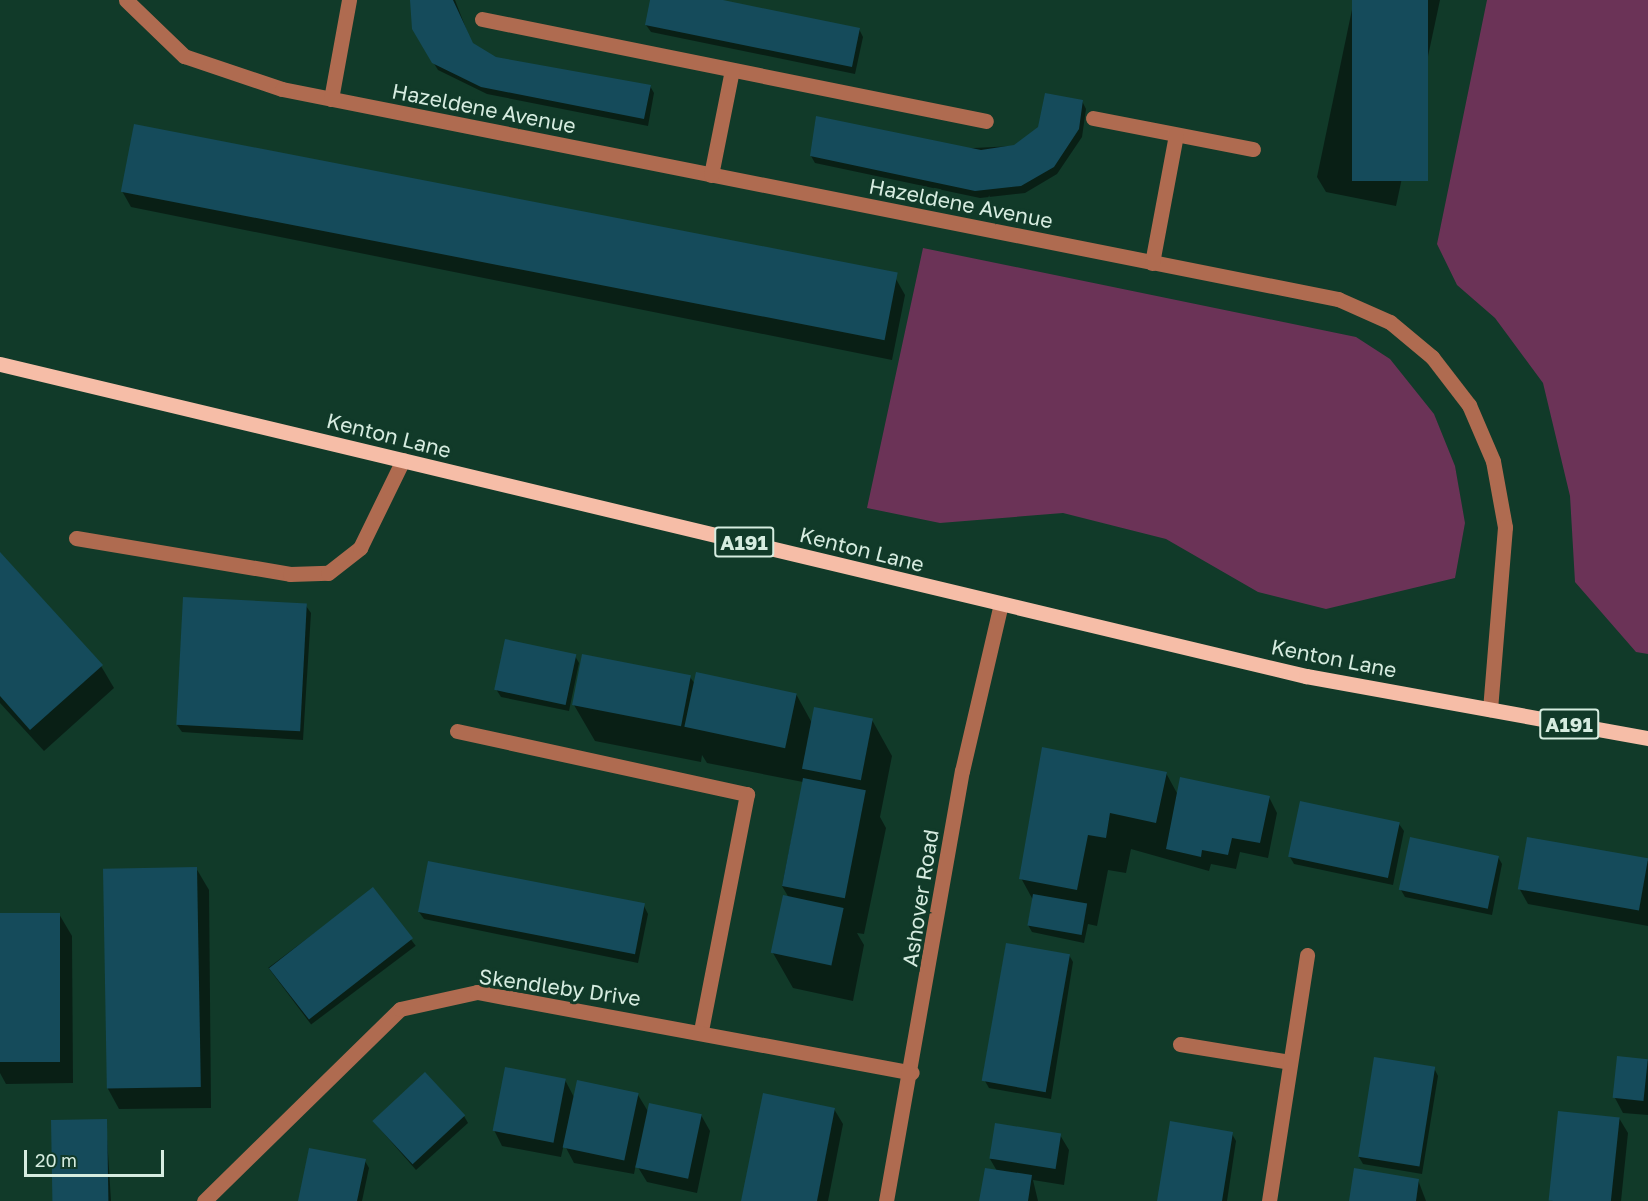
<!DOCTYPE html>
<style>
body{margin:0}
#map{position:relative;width:1648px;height:1201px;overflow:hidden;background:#113a29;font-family:"Golos Text",sans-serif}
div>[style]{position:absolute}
.green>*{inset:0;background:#6b3357}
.shadow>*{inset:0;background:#0007;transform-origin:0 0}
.building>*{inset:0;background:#154b5b;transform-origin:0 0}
.minor>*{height:15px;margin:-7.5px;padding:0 7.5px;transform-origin:7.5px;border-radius:7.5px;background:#af6b50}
.major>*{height:15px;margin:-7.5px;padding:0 7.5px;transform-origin:7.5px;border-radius:7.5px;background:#f6bda7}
span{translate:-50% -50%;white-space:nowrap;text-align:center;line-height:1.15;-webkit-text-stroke:6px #113a29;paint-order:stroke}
.shield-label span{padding:2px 4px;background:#113a29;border:2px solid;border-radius:4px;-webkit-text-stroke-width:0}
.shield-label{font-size:20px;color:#d6ece0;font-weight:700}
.street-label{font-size:21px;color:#d6ece0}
.scale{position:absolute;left:24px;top:1150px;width:140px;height:27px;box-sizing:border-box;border:3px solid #d6ece0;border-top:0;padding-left:8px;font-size:18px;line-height:21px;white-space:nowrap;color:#d6ece0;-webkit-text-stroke:4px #113a29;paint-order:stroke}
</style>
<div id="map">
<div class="green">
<div style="clip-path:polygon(1487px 0,1648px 0,1648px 654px,1636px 652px,1575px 582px,1570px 496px,1543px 383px,1495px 318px,1457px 285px,1437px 244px)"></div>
<div style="clip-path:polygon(923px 248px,1356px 337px,1390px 359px,1434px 414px,1455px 466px,1465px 523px,1455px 578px,1326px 609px,1258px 592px,1166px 539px,1063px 513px,940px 523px,867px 508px)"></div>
</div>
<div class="shadow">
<div style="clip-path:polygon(412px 0,455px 0,472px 44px,495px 58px,650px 86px,654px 93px,648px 126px,487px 94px,438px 70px,413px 29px)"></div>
<div style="clip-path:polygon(651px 0,716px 0,859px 29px,863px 37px,855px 74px,651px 32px,646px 25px)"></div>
<div style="clip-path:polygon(1354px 0,1440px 0,1396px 206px,1326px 192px,1317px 177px)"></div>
<div style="clip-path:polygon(1082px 101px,1086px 109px,1082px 137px,1057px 174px,1025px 193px,980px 198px,815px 163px,811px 156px,1014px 146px)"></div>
<div style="clip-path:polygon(122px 191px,896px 279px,905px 295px,892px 360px,131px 207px)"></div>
<div style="clip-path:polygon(0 554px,101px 666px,114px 688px,44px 751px,0 703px)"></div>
<div style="clip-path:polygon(306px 606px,311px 613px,303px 740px,182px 732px,177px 725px)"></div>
<div style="clip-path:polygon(575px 656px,579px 663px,569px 711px,501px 697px,496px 689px)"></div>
<div style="clip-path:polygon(690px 677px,695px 684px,796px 694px,812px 723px,872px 720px,892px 756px,880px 817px,886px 828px,864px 934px,857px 933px,864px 945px,853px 1001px,793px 988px,773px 953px,789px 898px,782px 886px,803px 782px,707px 763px,702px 755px,701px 762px,595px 741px,574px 705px)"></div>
<div style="clip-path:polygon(1043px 748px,1166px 773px,1178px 795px,1269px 797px,1277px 813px,1268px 858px,1240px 852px,1236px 869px,1211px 864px,1209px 871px,1131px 849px,1126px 873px,1108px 870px,1097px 926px,1088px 924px,1084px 943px,1032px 932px,1028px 925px,1033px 900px,1021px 878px)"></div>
<div style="clip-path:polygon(1399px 824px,1404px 831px,1393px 885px,1294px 864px,1290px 857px)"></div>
<div style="clip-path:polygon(1498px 857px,1502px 864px,1492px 915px,1405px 897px,1401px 890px)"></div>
<div style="clip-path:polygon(1648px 861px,1648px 926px,1528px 904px,1519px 888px)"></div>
<div style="clip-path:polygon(196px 868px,209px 890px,211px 1108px,119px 1109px,107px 1087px)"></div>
<div style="left:373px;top:889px;width:71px;height:131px;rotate:53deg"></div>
<div style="clip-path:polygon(644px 906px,648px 914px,638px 963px,424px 919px,419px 912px)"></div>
<div style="clip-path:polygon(0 914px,59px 914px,72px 936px,73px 1083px,6px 1084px,0 1073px)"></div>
<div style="clip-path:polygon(1069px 955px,1073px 962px,1051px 1099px,989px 1088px,985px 1081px)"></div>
<div style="clip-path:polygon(1648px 1060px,1648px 1115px,1623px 1113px,1615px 1098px)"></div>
<div style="clip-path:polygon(1434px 1068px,1438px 1076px,1422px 1174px,1363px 1164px,1359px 1157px)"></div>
<div style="clip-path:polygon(565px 1080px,575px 1099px,638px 1095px,649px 1113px,701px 1115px,710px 1131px,697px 1193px,647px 1182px,636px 1164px,634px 1174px,574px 1163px,564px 1144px,561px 1157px,502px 1146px,494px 1130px)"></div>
<div style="clip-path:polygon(834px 1109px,843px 1124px,828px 1201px,742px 1201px)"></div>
<div style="clip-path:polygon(464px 1116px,468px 1123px,416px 1170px,373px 1121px)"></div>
<div style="clip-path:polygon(1619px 1118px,1628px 1133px,1621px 1201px,1551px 1201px)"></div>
<div style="clip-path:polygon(106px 1121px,111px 1201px,53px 1201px)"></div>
<div style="clip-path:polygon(1232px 1134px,1236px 1141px,1227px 1201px,1159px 1201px)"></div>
<div style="clip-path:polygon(1060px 1135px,1069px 1150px,1064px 1185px,1033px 1180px,1038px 1201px,981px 1201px,997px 1171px,990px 1159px)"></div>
<div style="clip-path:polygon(365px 1161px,369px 1168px,362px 1201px,300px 1201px)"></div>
<div style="clip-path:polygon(1418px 1180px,1426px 1201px,1350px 1201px)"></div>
</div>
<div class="building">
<div style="clip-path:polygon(410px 0,453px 0,473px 43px,496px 57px,651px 85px,644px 119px,481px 87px,432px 63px,412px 29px)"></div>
<div style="clip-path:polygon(650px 0,723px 0,860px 28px,852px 67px,645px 25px)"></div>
<div style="left:1352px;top:0;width:76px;height:181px"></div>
<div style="clip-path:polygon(1045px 93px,1083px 100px,1079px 129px,1054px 167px,1021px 186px,975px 191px,810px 156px,816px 116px,981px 150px,1014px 145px,1038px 127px)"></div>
<div style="left:134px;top:124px;width:778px;height:69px;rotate:11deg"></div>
<div style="clip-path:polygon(0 552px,103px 665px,30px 730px,0 696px)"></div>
<div style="left:183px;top:597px;width:124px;height:128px;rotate:3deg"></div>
<div style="left:505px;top:639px;width:73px;height:52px;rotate:12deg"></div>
<div style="left:582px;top:654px;width:111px;height:52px;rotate:11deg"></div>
<div style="left:696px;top:672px;width:103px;height:56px;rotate:12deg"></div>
<div style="left:814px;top:707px;width:60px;height:63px;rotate:11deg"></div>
<div style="clip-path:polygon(1042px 747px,1167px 772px,1156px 823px,1110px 813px,1106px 838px,1088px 835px,1077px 890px,1019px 879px)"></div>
<div style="clip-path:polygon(1180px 777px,1270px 796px,1260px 843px,1232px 838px,1228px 855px,1202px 850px,1201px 857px,1166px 849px)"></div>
<div style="left:803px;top:778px;width:64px;height:110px;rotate:11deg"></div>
<div style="left:1300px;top:801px;width:102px;height:57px;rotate:12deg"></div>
<div style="left:1410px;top:837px;width:91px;height:54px;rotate:12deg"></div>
<div style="left:1527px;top:837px;width:123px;height:53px;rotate:10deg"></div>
<div style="left:428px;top:861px;width:221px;height:52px;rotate:11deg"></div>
<div style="left:197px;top:867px;width:220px;height:94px;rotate:89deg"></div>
<div style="left:373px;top:887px;width:65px;height:132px;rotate:52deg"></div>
<div style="left:1033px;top:894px;width:55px;height:32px;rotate:10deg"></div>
<div style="left:783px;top:895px;width:62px;height:59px;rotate:12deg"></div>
<div style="left:0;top:913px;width:60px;height:149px"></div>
<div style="left:1006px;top:943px;width:65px;height:140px;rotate:10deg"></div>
<div style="left:1617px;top:1056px;width:31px;height:42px;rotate:6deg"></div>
<div style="left:1374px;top:1057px;width:62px;height:101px;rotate:9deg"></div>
<div style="left:505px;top:1067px;width:62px;height:65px;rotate:11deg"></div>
<div style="left:425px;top:1072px;width:59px;height:72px;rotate:47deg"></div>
<div style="left:577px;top:1080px;width:63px;height:69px;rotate:12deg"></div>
<div style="clip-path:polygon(763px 1093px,835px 1108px,817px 1201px,741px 1201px)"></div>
<div style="left:649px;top:1103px;width:54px;height:66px;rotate:12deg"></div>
<div style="left:1558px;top:1111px;width:62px;height:90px;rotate:6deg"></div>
<div style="left:107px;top:1119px;width:82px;height:56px;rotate:89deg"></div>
<div style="clip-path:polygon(1170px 1121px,1233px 1132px,1222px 1201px,1157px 1201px)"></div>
<div style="left:995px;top:1123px;width:67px;height:36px;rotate:9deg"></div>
<div style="clip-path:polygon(309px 1148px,366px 1159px,357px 1201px,298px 1201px)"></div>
<div style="clip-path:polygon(985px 1168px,1032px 1175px,1028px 1201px,979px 1201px)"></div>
<div style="clip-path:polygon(1354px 1168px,1419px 1179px,1416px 1201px,1349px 1201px)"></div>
</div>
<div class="minor">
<div style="left:126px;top:0;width:81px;rotate:44deg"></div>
<div style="left:184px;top:56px;width:103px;rotate:18.6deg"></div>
<div style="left:282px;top:89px;width:1077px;rotate:11.25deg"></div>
<div style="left:1338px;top:299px;width:57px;rotate:23.9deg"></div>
<div style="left:1390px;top:322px;width:55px;rotate:39.8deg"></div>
<div style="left:1432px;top:357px;width:61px;rotate:52.4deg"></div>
<div style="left:1469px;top:405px;width:61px;rotate:66.8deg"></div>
<div style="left:1493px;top:461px;width:67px;rotate:79.7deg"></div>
<div style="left:1505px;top:527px;width:183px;rotate:94.7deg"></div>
<div style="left:482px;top:19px;width:514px;rotate:11.44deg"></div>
<div style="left:331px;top:99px;width:101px;rotate:-79.7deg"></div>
<div style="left:1093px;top:118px;width:163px;rotate:11deg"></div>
<div style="left:711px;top:175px;width:107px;rotate:-78.7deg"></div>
<div style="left:1152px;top:263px;width:130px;rotate:-79.4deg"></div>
<div style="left:76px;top:538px;width:217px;rotate:9.5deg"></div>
<div style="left:290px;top:574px;width:38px;rotate:-2deg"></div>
<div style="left:328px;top:573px;width:41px;rotate:-38deg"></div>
<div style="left:360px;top:548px;width:98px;rotate:-64deg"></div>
<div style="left:457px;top:731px;width:297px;rotate:12.3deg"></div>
<div style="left:747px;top:794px;width:241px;rotate:101deg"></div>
<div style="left:1180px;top:1044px;width:111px;rotate:9.3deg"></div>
<div style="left:204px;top:1201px;width:274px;rotate:-44.4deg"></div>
<div style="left:400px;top:1009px;width:79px;rotate:-12.4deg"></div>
<div style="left:477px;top:992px;width:442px;rotate:10.5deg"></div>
<div style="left:886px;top:1201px;width:437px;rotate:-80deg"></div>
<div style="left:962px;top:771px;width:171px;rotate:-76.9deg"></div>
<div style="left:1269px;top:1201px;width:249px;rotate:-81.2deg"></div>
</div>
<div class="major">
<div style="left:0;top:364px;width:1343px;rotate:13.44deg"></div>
<div style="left:1306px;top:676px;width:348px;rotate:10.3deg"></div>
</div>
<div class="shield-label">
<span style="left:744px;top:542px">A191</span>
<span style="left:1569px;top:724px">A191</span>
</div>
<div class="street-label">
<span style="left:484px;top:108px;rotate:11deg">Hazeldene Avenue</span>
<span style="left:961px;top:203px;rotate:11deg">Hazeldene Avenue</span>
<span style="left:389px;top:435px;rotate:14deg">Kenton Lane</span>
<span style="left:862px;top:549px;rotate:14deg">Kenton Lane</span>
<span style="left:1334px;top:658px;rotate:11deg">Kenton Lane</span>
<span style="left:920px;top:898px;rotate:-81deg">Ashover Road</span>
<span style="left:560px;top:987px;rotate:8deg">Skendleby Drive</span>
</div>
<div class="scale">20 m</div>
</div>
